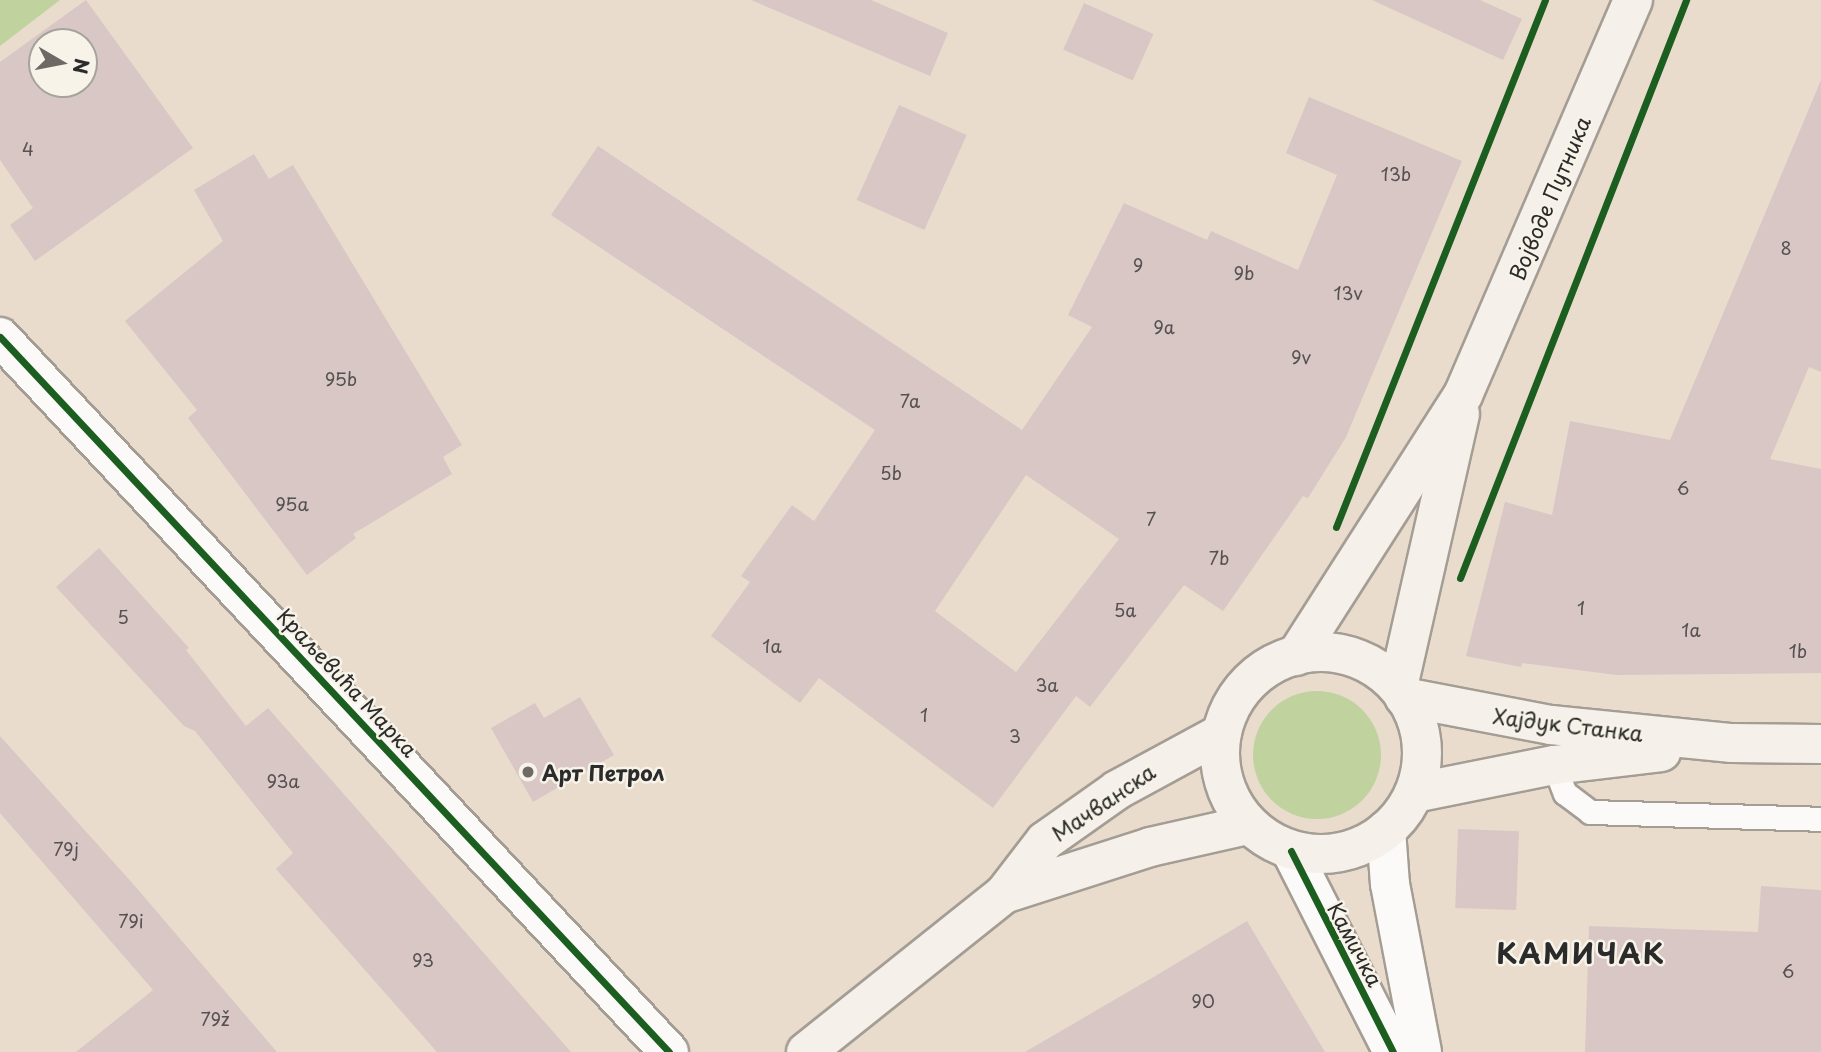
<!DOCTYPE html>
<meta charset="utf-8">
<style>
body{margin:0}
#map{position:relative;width:1821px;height:1052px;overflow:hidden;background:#e9dccd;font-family:"Playpen Sans",sans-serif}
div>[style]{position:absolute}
.green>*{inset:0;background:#c0d39f}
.round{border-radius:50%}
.building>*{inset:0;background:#d8c7c5;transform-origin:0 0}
.roads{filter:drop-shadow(2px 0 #a49d94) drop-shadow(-2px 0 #a49d94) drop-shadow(0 2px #a49d94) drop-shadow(0 -2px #a49d94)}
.service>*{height:23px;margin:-11.5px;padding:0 11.5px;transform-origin:11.5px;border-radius:11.5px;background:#fcfaf8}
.minor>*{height:38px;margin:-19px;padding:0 19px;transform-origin:19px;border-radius:19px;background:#fcfaf8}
.secondary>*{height:38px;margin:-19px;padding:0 19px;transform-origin:19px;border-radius:19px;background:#f6f0ea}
.secondary>.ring{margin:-19px;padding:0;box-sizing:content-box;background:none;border:38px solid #f6f0ea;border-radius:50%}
.cycleway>*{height:7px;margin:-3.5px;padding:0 3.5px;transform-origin:3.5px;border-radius:3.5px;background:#1b5e20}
.dots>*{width:19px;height:19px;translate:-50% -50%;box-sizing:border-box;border:4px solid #f7f3e8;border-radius:50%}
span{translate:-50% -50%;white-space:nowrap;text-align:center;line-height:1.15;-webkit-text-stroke:5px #f7f3e8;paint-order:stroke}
.number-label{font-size:18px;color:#565252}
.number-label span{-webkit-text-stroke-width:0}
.street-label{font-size:21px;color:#2b2b2b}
.poi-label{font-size:21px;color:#2b2b2b;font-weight:700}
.left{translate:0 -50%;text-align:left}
.district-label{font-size:28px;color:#2b2b2b;font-weight:700;letter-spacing:2px}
.north{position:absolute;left:28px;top:28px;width:70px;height:70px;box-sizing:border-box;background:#f7f3e8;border:2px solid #a5a39c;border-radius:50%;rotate:100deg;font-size:19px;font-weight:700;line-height:28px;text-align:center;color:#2b2b2b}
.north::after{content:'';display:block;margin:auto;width:24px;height:32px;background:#6e6964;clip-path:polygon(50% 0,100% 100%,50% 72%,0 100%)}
</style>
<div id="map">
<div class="green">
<div style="clip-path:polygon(0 0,60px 0,0 46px)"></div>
<div class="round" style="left:1253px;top:691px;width:128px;height:128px"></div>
</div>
<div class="building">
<div style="clip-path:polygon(evenodd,86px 0,193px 148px,35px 261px,10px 225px,33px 208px,0 160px,0 62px,86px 0,42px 42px,84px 42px,84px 84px,42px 84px,42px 42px)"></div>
<div style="clip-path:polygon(751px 0,871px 0,948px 33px,930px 76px)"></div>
<div style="clip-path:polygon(1372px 0,1480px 0,1522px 19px,1503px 60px)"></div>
<div style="left:1084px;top:3px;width:76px;height:51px;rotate:24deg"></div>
<div style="clip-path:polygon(1821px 80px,1821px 372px,1809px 367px,1770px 459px,1821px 469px,1821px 673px,1617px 675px,1522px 663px,1521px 667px,1466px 656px,1505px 502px,1552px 515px,1570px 421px,1670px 440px)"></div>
<div style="clip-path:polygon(evenodd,1309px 97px,1462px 161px,1346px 437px,1308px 498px,1303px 496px,1223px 611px,1184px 585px,1090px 707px,1076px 696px,993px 808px,819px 678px,800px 703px,711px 636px,750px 582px,741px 576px,792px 505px,814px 521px,875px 430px,551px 215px,598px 146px,1022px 430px,1092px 327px,1068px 315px,1124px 203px,1207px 240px,1211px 231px,1298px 270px,1337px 175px,1286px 153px,1309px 97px,1026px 475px,1119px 539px,1016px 672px,935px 611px,1026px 475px)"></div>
<div style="left:899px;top:105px;width:74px;height:104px;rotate:24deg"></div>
<div style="clip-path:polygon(254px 154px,269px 179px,293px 165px,462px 445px,443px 457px,452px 474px,353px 534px,356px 538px,307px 575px,188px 418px,197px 410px,125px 321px,223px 241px,194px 190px)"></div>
<div style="clip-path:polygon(99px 548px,189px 648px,186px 650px,246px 726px,268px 708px,571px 1052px,437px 1052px,276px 869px,293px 853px,195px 731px,184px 726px,56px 587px)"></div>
<div style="clip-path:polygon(580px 697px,614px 755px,533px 802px,491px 728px,535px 703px,544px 718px)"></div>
<div style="clip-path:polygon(0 736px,134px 885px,277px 1052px,76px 1052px,153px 990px,0 813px)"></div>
<div style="left:1458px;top:829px;width:61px;height:79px;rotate:2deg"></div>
<div style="clip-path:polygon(1761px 886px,1821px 890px,1821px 1052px,1585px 1052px,1589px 926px,1758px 932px)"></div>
<div style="clip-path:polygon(1247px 921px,1325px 1052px,1025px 1052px,1157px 975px)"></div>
</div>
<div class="roads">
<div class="service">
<div style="left:1554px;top:765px;width:30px;rotate:69deg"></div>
<div style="left:1565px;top:793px;width:31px;rotate:37deg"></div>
<div style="left:1590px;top:812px;width:231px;rotate:1.7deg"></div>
</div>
<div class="minor">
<div style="left:0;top:337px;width:979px;rotate:46.9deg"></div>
<div style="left:1386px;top:830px;width:54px;rotate:85.8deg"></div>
<div style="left:1390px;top:884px;width:171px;rotate:79.2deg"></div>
<div style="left:1291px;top:851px;width:225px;rotate:63.1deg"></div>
</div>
<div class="secondary">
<div class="ring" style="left:1220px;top:652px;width:164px;height:164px"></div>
<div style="left:1296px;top:656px;width:310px;rotate:-57.4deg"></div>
<div style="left:1463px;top:395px;width:430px;rotate:-66.7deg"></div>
<div style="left:1398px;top:687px;width:280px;rotate:-77.2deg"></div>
<div style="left:1404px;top:697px;width:150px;rotate:10.8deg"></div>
<div style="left:1551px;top:725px;width:182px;rotate:5.7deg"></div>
<div style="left:1732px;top:743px;width:89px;rotate:0.6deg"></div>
<div style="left:1414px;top:793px;width:143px;rotate:-11.3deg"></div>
<div style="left:1554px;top:765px;width:108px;rotate:-6.9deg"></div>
<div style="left:1004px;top:894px;width:153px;rotate:-17.8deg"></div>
<div style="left:1150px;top:847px;width:100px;rotate:-12.7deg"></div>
<div style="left:806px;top:1052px;width:253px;rotate:-38.6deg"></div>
<div style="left:1004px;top:894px;width:67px;rotate:-52.3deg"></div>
<div style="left:1045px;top:841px;width:88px;rotate:-35.3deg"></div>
<div style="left:1117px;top:790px;width:119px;rotate:-28.5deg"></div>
</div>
</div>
<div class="cycleway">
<div style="left:0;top:337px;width:979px;rotate:46.9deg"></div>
<div style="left:1336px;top:527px;width:567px;rotate:-68.37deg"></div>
<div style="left:1460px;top:578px;width:621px;rotate:-68.64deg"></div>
<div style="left:1291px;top:851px;width:225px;rotate:63.1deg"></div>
</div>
<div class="dots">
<div style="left:528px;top:772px;background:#6e6964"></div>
</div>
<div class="number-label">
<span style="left:28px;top:149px">4</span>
<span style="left:1396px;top:174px">13b</span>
<span style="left:1786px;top:248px">8</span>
<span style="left:1138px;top:265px">9</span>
<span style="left:1244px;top:273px">9b</span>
<span style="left:1348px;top:293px">13v</span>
<span style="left:1164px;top:327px">9a</span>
<span style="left:1301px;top:357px">9v</span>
<span style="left:341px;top:379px">95b</span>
<span style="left:910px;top:401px">7a</span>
<span style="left:891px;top:473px">5b</span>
<span style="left:1683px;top:488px">6</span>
<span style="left:292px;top:504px">95a</span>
<span style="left:1151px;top:519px">7</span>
<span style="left:1219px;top:558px">7b</span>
<span style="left:1581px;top:608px">1</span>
<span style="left:1125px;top:610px">5a</span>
<span style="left:123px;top:617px">5</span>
<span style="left:1691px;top:630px">1a</span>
<span style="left:772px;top:646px">1a</span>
<span style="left:1798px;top:651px">1b</span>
<span style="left:1047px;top:685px">3a</span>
<span style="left:924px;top:715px">1</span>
<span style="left:1015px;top:736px">3</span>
<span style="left:283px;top:781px">93a</span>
<span style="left:66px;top:849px">79j</span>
<span style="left:131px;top:921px">79i</span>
<span style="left:423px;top:960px">93</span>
<span style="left:1788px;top:971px">6</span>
<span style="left:1203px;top:1001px">90</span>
<span style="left:215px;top:1019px">79ž</span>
</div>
<div class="street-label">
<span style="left:1549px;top:198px;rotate:-67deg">Војводе Путника</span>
<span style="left:348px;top:682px;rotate:47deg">Краљевића Марка</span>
<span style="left:1568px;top:724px;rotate:7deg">Хајдук Станка</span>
<span style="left:1103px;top:802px;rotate:-34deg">Мачванска</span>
<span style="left:1356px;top:944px;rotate:62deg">Камичка</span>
</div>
<div class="poi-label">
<span class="left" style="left:542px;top:772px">Арт Петрол</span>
</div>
<div class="district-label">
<span style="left:1581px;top:953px">КАМИЧАК</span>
</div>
<div class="north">N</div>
</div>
